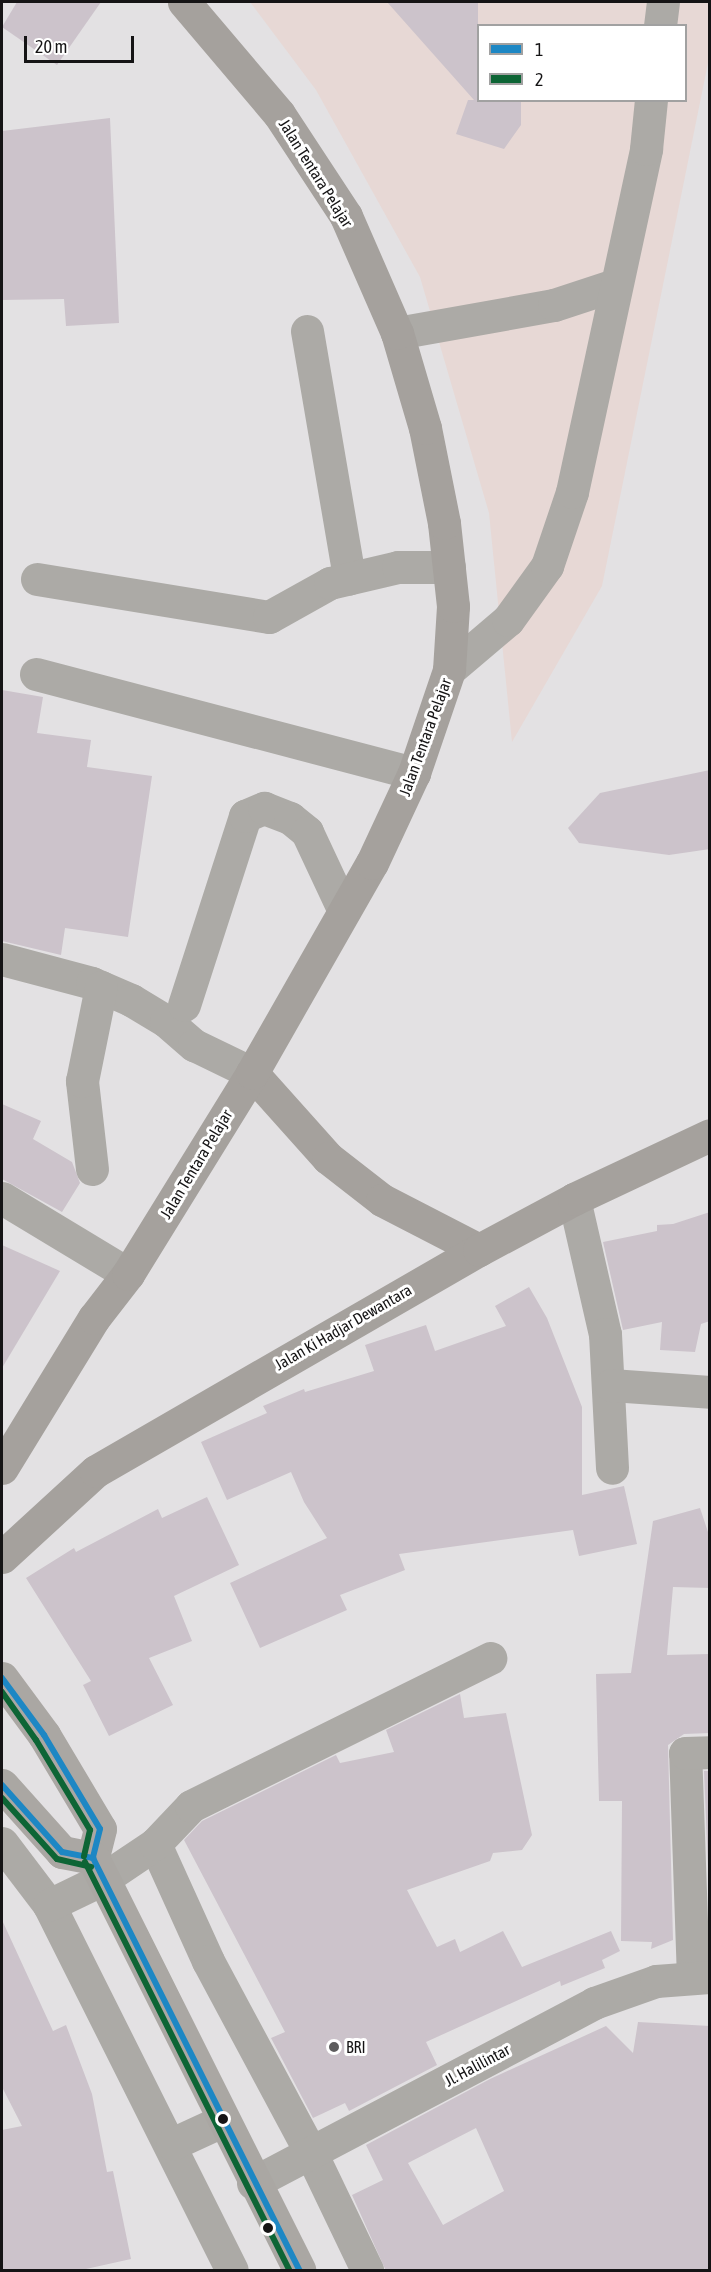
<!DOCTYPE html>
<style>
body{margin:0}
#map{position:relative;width:711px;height:2272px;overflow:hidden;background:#e3e1e3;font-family:"Asap Condensed",sans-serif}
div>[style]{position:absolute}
.industrial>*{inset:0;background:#e7d8d5}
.building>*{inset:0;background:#ccc3cb}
.minor>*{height:33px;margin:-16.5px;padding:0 16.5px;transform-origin:16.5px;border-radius:16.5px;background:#acaaa6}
.major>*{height:33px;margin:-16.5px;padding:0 16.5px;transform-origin:16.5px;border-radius:16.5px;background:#a5a19d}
.highway>*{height:33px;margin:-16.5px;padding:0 16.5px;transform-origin:16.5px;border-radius:16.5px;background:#aaa7a3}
.bus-1>*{height:6px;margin:-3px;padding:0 3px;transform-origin:3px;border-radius:3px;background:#1d87c4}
.bus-2>*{height:6px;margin:-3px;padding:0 3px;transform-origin:3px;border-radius:3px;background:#0d6535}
.dots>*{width:16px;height:16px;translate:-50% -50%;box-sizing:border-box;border:3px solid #fff;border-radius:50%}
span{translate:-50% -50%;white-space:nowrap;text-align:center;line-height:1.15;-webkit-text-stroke:6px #fff;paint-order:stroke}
.street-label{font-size:16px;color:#151415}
.poi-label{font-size:16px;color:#151415}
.left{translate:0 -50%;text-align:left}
.frame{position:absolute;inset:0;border:3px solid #151415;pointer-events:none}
.legend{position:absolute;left:477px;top:24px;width:210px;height:78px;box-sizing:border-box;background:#fff;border:2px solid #a1a1a1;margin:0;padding:8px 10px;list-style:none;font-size:18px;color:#151415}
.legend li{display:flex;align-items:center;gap:12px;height:30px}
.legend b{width:30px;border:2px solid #a1a1a1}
.scale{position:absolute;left:24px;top:36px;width:110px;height:27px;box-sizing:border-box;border:3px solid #151415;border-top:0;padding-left:8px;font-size:18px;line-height:21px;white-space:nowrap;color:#151415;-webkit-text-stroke:4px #fff;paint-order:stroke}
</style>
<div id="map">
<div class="industrial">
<div style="clip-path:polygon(evenodd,250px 2px,709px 2px,709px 58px,602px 586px,512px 742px,489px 513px,420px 277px,316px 90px,250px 2px,478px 26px,686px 26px,686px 100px,478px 100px,478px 26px)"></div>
</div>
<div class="building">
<div style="clip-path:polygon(17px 2px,101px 2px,57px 65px,2px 27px)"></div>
<div style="clip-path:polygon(387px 2px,478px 2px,478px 100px,521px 100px,521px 125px,504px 149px,456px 134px,468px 100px,474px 100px)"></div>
<div style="clip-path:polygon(110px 118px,119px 323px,66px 326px,64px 299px,2px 300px,2px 131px)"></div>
<div style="clip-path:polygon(2px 690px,43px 697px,37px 733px,91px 740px,87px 767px,152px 776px,128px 937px,65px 928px,61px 955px,2px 941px)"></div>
<div style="clip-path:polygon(710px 770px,710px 849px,669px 855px,579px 843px,568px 828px,600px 793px)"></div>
<div style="clip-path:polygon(2px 1104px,41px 1121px,33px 1139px,72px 1162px,80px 1183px,62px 1212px,2px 1179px)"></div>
<div style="clip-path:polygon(710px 1212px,710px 1321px,701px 1324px,695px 1352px,660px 1350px,662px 1322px,623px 1330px,603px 1242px,657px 1231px,657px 1225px,673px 1224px)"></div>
<div style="clip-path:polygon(2px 1245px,60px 1271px,2px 1368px)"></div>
<div style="clip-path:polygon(529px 1287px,547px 1318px,582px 1407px,582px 1495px,624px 1486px,637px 1544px,579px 1556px,573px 1530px,399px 1554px,405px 1570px,340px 1595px,347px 1610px,260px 1648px,230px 1583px,327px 1538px,304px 1502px,291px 1472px,227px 1500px,201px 1442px,267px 1413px,263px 1406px,304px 1389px,305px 1392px,374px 1371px,365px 1345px,426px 1325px,435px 1351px,506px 1326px,495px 1306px)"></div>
<div style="clip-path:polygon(207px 1497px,239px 1565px,174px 1596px,192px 1641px,149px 1658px,173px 1705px,109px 1736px,83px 1685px,91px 1681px,26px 1578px,74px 1548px,76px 1552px,158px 1509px,162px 1518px)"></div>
<div style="clip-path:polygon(700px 1508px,710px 1538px,710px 1588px,673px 1587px,667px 1655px,710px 1654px,710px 1733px,684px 1734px,668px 1745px,673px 1940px,651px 1949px,652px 1942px,621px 1941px,622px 1801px,599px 1801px,596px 1674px,631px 1673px,653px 1521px)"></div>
<div style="clip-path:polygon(460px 1694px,464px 1718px,506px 1713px,532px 1835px,522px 1850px,493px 1853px,490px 1861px,407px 1890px,437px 1947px,455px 1939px,460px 1952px,503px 1931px,522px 1967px,611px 1931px,620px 1951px,602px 1960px,605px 1968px,561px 1986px,560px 1981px,426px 2042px,437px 2065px,349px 2111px,345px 2103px,313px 2118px,271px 2038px,285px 2032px,184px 1840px,202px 1821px,336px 1755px,340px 1763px,394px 1752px,386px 1730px)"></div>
<div style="clip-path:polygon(704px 1771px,710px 1771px,710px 1914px)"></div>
<div style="clip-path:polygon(2px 1920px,53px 2031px,66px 2025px,92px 2094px,107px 2172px,113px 2171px,131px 2259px,77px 2271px,2px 2271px,2px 2130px,22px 2126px,2px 2087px)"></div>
<div style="clip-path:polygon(evenodd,638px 2022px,710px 2026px,710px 2271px,386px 2271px,352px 2195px,383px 2180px,366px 2145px,490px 2079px,606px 2026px,633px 2053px,638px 2022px,476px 2128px,504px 2191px,443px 2225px,408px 2163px,476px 2128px)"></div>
</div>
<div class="minor">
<div style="left:660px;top:26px;width:24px;rotate:-83deg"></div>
<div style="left:307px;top:331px;width:251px;rotate:80.3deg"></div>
<div style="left:397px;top:333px;width:159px;rotate:-10.1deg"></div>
<div style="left:554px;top:305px;width:64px;rotate:-18.2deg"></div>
<div style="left:37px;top:579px;width:235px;rotate:9.3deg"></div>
<div style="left:269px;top:617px;width:70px;rotate:-29.1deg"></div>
<div style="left:330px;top:583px;width:70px;rotate:-13.2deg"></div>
<div style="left:398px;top:567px;width:51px"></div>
<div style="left:449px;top:670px;width:77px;rotate:-40.3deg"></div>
<div style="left:508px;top:620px;width:67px;rotate:-54.2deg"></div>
<div style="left:547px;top:566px;width:78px;rotate:-71.3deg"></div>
<div style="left:572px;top:492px;width:351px;rotate:-77.8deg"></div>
<div style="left:646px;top:149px;width:49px;rotate:-84.2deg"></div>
<div style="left:36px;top:674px;width:391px;rotate:14.7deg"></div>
<div style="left:2px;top:959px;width:93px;rotate:14.9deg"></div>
<div style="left:92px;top:983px;width:43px;rotate:23.6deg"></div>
<div style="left:131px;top:1000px;width:41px;rotate:31deg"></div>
<div style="left:166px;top:1021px;width:37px;rotate:41deg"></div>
<div style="left:194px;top:1045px;width:64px;rotate:25.8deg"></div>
<div style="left:184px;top:1005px;width:199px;rotate:-72.1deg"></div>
<div style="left:245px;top:816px;width:21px;rotate:-23deg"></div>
<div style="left:264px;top:808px;width:28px;rotate:21deg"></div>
<div style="left:290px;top:818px;width:22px;rotate:39deg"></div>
<div style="left:307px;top:832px;width:87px;rotate:64.9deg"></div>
<div style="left:92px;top:1169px;width:89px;rotate:-96.5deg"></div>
<div style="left:82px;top:1081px;width:96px;rotate:-78.6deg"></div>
<div style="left:2px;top:1198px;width:147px;rotate:31.1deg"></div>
<div style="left:574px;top:1199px;width:139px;rotate:77.1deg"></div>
<div style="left:605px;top:1334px;width:134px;rotate:87deg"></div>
<div style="left:611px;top:1385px;width:99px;rotate:4deg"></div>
<div style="left:2px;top:1843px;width:78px;rotate:52.8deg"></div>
<div style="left:49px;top:1905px;width:408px;rotate:63.4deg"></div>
<div style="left:155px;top:1844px;width:128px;rotate:65.6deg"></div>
<div style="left:208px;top:1961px;width:218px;rotate:61.8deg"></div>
<div style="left:311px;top:2153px;width:130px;rotate:64.4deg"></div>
<div style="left:49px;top:1905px;width:60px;rotate:-25.7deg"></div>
<div style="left:103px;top:1879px;width:63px;rotate:-33.9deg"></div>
<div style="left:155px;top:1844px;width:52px;rotate:-46.5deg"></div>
<div style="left:191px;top:1806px;width:334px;rotate:-26.3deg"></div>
<div style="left:693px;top:1978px;width:225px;rotate:-92deg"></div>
<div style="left:685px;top:1753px;width:25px;rotate:-2deg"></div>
<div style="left:172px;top:2144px;width:55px;rotate:-24.7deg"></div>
<div style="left:253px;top:2183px;width:386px;rotate:-27.8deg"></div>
<div style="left:594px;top:2003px;width:66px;rotate:-19.5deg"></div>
<div style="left:656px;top:1981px;width:54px;rotate:-4.2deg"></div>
</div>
<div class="major">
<div style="left:252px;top:1073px;width:114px;rotate:48.2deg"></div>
<div style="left:328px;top:1158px;width:68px;rotate:37.9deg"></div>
<div style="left:382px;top:1200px;width:109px;rotate:27.3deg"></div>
<div style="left:2px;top:1468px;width:176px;rotate:-58.5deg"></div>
<div style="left:94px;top:1318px;width:56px;rotate:-52.3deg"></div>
<div style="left:128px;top:1274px;width:236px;rotate:-58.3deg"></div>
<div style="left:252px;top:1073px;width:242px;rotate:-60.3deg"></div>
<div style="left:372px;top:863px;width:99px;rotate:-65deg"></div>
<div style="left:414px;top:773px;width:109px;rotate:-71.2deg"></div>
<div style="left:449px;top:670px;width:64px;rotate:-86.4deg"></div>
<div style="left:453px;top:606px;width:83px;rotate:-96.2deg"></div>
<div style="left:444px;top:523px;width:97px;rotate:-101.3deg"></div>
<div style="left:425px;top:428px;width:99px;rotate:-106.4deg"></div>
<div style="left:397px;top:333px;width:128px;rotate:-113.6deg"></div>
<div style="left:346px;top:216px;width:122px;rotate:-123.3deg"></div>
<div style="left:279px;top:114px;width:147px;rotate:-130.3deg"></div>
<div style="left:2px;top:1557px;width:127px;rotate:-42.5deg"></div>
<div style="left:96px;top:1471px;width:442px;rotate:-30deg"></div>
<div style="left:479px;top:1250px;width:108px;rotate:-28.2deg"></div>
<div style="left:574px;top:1199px;width:150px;rotate:-25.2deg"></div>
</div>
<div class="highway">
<div style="left:2px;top:1678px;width:71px;rotate:53.6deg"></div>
<div style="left:44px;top:1735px;width:109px;rotate:59.2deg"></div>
<div style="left:100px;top:1829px;width:30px;rotate:104deg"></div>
<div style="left:2px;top:1785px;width:90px;rotate:48.2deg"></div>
<div style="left:62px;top:1852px;width:32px;rotate:11deg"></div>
<div style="left:93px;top:1858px;width:461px;rotate:63.4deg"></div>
</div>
<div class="bus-1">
<div style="left:2px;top:1678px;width:71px;rotate:53.6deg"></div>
<div style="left:44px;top:1735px;width:109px;rotate:59.2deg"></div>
<div style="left:100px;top:1829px;width:30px;rotate:104deg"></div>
<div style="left:2px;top:1785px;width:90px;rotate:48.2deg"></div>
<div style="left:62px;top:1852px;width:32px;rotate:11deg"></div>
<div style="left:93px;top:1858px;width:461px;rotate:63.4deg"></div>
</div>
<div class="bus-2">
<div style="left:2px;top:1692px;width:59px;rotate:54.7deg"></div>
<div style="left:36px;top:1740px;width:105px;rotate:59deg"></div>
<div style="left:90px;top:1830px;width:27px;rotate:103deg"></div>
<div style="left:2px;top:1798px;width:82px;rotate:48deg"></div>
<div style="left:57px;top:1859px;width:35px;rotate:13deg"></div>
<div style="left:85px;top:1862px;width:456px;rotate:63.4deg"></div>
</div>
<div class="dots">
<div style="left:334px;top:2047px;background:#5d5c5d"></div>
<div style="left:223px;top:2119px;background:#151415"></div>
<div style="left:268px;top:2228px;background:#151415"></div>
</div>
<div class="street-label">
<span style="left:316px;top:173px;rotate:58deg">Jalan Tentara Pelajar</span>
<span style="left:425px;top:737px;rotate:-70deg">Jalan Tentara Pelajar</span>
<span style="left:196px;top:1164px;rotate:-59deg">Jalan Tentara Pelajar</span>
<span style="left:343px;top:1327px;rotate:-30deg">Jalan Ki Hadjar Dewantara</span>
<span style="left:477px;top:2065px;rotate:-28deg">Jl. Halilintar</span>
</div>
<div class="poi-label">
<span class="left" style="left:346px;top:2047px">BRI</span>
</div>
<div class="frame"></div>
<ul class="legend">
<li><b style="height:8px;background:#1d87c4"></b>1</li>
<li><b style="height:8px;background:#0d6535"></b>2</li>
</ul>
<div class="scale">20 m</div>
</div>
